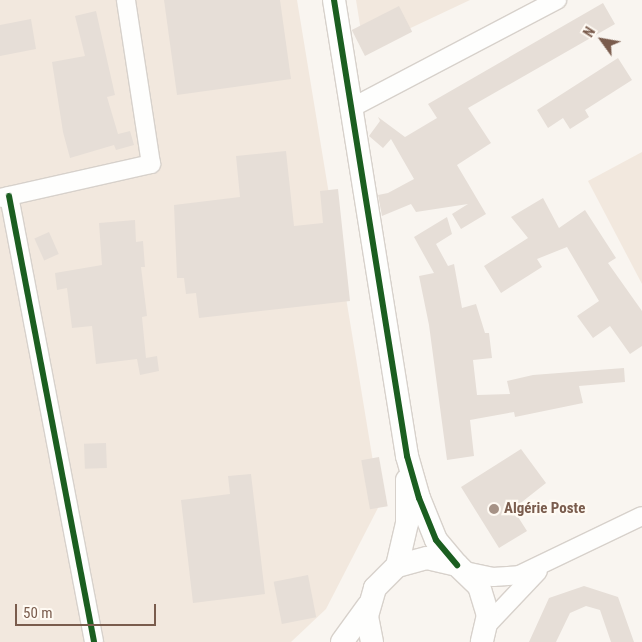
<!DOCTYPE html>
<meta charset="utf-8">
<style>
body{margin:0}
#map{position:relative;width:642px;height:642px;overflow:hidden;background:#f9f5f0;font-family:"Roboto Condensed",sans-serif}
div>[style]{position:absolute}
.residential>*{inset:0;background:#f2e8de}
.building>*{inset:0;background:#e6ded7;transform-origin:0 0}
.roads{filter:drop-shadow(1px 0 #d7d1cb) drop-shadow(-1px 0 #d7d1cb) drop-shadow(0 1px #d7d1cb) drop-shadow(0 -1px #d7d1cb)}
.minor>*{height:18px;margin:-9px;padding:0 9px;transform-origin:9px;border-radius:9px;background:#fefefd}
.tertiary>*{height:22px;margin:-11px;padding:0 11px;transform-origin:11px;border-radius:11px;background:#fefefd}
.cycleway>*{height:6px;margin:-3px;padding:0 3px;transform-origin:3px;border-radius:3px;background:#1b5e20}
.dots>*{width:14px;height:14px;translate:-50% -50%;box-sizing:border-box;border:2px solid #fffaf3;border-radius:50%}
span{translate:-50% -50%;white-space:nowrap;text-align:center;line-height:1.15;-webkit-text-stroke:4.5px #fffaf3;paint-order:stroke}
.poi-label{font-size:15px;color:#7a5c4d;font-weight:700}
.left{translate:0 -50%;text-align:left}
.north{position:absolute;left:577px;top:15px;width:50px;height:50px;-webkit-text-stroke:4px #fffaf3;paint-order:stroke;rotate:302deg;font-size:14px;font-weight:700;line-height:20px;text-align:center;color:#7a5c4d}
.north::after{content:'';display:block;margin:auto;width:18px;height:22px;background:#7a5c4d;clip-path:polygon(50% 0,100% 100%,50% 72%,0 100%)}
.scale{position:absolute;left:15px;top:604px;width:141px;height:22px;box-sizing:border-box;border:2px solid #7a5c4d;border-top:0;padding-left:6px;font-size:15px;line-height:18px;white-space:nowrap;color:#7a5c4d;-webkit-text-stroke:4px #fffaf3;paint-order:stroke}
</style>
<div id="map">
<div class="residential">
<div style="clip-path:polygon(0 0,297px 0,380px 504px,326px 609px,291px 642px,0 642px)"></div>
<div style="clip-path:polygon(356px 0,470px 0,364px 50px)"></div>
<div style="clip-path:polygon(642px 152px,642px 284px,588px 181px)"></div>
</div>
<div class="building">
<div style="clip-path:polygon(164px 0,280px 0,291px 79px,177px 95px)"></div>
<div style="clip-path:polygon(603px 3px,615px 24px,468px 108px,491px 143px,457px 165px,486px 214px,461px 229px,452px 214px,468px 204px,416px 212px,411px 204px,382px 216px,378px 195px,388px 193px,414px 179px,391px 139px,383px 148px,369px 136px,380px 121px,378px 117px,405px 137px,437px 118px,428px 104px)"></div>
<div style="left:399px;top:6px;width:29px;height:53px;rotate:63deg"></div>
<div style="clip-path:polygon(96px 11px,115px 95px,107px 97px,118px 134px,130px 131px,134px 145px,116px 150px,114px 145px,70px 158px,63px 132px,52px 62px,85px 56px,75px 16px)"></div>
<div style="clip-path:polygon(31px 19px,36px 49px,0 56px,0 25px)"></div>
<div style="clip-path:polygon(618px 58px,632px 80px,585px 110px,589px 117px,570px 129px,563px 118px,548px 128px,537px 110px)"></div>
<div style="clip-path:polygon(286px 151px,294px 226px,323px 223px,320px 191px,338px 189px,350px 301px,199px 318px,196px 293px,186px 294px,184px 278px,177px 278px,174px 205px,240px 197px,236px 156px)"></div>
<div style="clip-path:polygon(543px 198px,559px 228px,585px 210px,616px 258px,608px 263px,642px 311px,642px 346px,630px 354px,610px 326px,593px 338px,577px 316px,599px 301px,567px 247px,537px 259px,542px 267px,501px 293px,484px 266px,528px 238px,511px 217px)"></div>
<div style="clip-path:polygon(447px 217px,452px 234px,436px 244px,448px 266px,454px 264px,462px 308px,476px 304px,485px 333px,489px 333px,492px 358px,473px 360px,477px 395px,510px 394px,507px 381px,533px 375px,624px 368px,625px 382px,579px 386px,583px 403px,515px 417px,514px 412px,470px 420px,474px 456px,447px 460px,429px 325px,419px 276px,434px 273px,414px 237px)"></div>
<div style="clip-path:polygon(135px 220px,136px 242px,143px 241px,145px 267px,141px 267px,147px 316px,142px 317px,146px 358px,157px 356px,159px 371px,140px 375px,137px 359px,96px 364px,92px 326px,72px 328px,67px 288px,57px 290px,55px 273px,102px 265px,99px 223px)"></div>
<div style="left:49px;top:232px;width:24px;height:16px;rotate:66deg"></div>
<div style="left:106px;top:443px;width:25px;height:22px;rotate:88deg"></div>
<div style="clip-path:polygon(521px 449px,546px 483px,513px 509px,527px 531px,499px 548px,461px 487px)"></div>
<div style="left:379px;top:457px;width:50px;height:18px;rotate:80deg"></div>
<div style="clip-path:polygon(251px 474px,265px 594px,193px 603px,181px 500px,230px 494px,228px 476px)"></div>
<div style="left:308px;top:575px;width:43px;height:35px;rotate:79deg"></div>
<div style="clip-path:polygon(584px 586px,618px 597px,634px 642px,611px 642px,600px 610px,586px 606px,570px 613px,556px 642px,529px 642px,549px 598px)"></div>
</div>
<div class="roads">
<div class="minor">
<div style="left:351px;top:108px;width:233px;rotate:-27.7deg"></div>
<div style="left:9px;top:196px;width:454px;rotate:79.2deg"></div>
<div style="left:0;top:198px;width:155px;rotate:-12.7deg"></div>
<div style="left:151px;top:164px;width:166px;rotate:-98.7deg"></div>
<div style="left:465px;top:571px;width:29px;rotate:12deg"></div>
<div style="left:493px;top:577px;width:26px;rotate:-4deg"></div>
<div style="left:519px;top:575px;width:136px;rotate:-25.6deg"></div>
<div style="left:487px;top:625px;width:74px;rotate:-46.6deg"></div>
</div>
<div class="tertiary">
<div style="left:334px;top:0;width:462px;rotate:80.9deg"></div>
<div style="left:407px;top:456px;width:44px;rotate:74.1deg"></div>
<div style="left:419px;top:498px;width:45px;rotate:68deg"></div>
<div style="left:436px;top:540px;width:33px;rotate:50deg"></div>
<div style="left:397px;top:566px;width:44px;rotate:-76.9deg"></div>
<div style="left:407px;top:523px;width:43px;rotate:-90deg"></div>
<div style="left:342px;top:642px;width:44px;rotate:-54.2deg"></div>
<div style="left:372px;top:642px;width:26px;rotate:-101deg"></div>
<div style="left:367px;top:616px;width:29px;rotate:-74deg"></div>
<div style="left:375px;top:588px;width:31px;rotate:-45deg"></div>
<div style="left:397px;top:566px;width:31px;rotate:-15deg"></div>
<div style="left:427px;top:558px;width:31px;rotate:13deg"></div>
<div style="left:457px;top:565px;width:30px;rotate:44deg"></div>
<div style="left:479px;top:586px;width:30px;rotate:73deg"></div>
<div style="left:488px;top:615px;width:28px;rotate:103deg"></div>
</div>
</div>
<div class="cycleway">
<div style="left:334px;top:0;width:462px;rotate:80.9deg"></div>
<div style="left:407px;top:456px;width:44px;rotate:74.1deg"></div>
<div style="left:419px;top:498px;width:45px;rotate:68deg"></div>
<div style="left:436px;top:540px;width:33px;rotate:50deg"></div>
<div style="left:9px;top:196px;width:454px;rotate:79.2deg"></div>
</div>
<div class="dots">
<div style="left:494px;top:509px;background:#a69286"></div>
</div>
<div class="poi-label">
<span class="left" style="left:504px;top:509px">Algérie Poste</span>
</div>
<div class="north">N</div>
<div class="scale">50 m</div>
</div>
